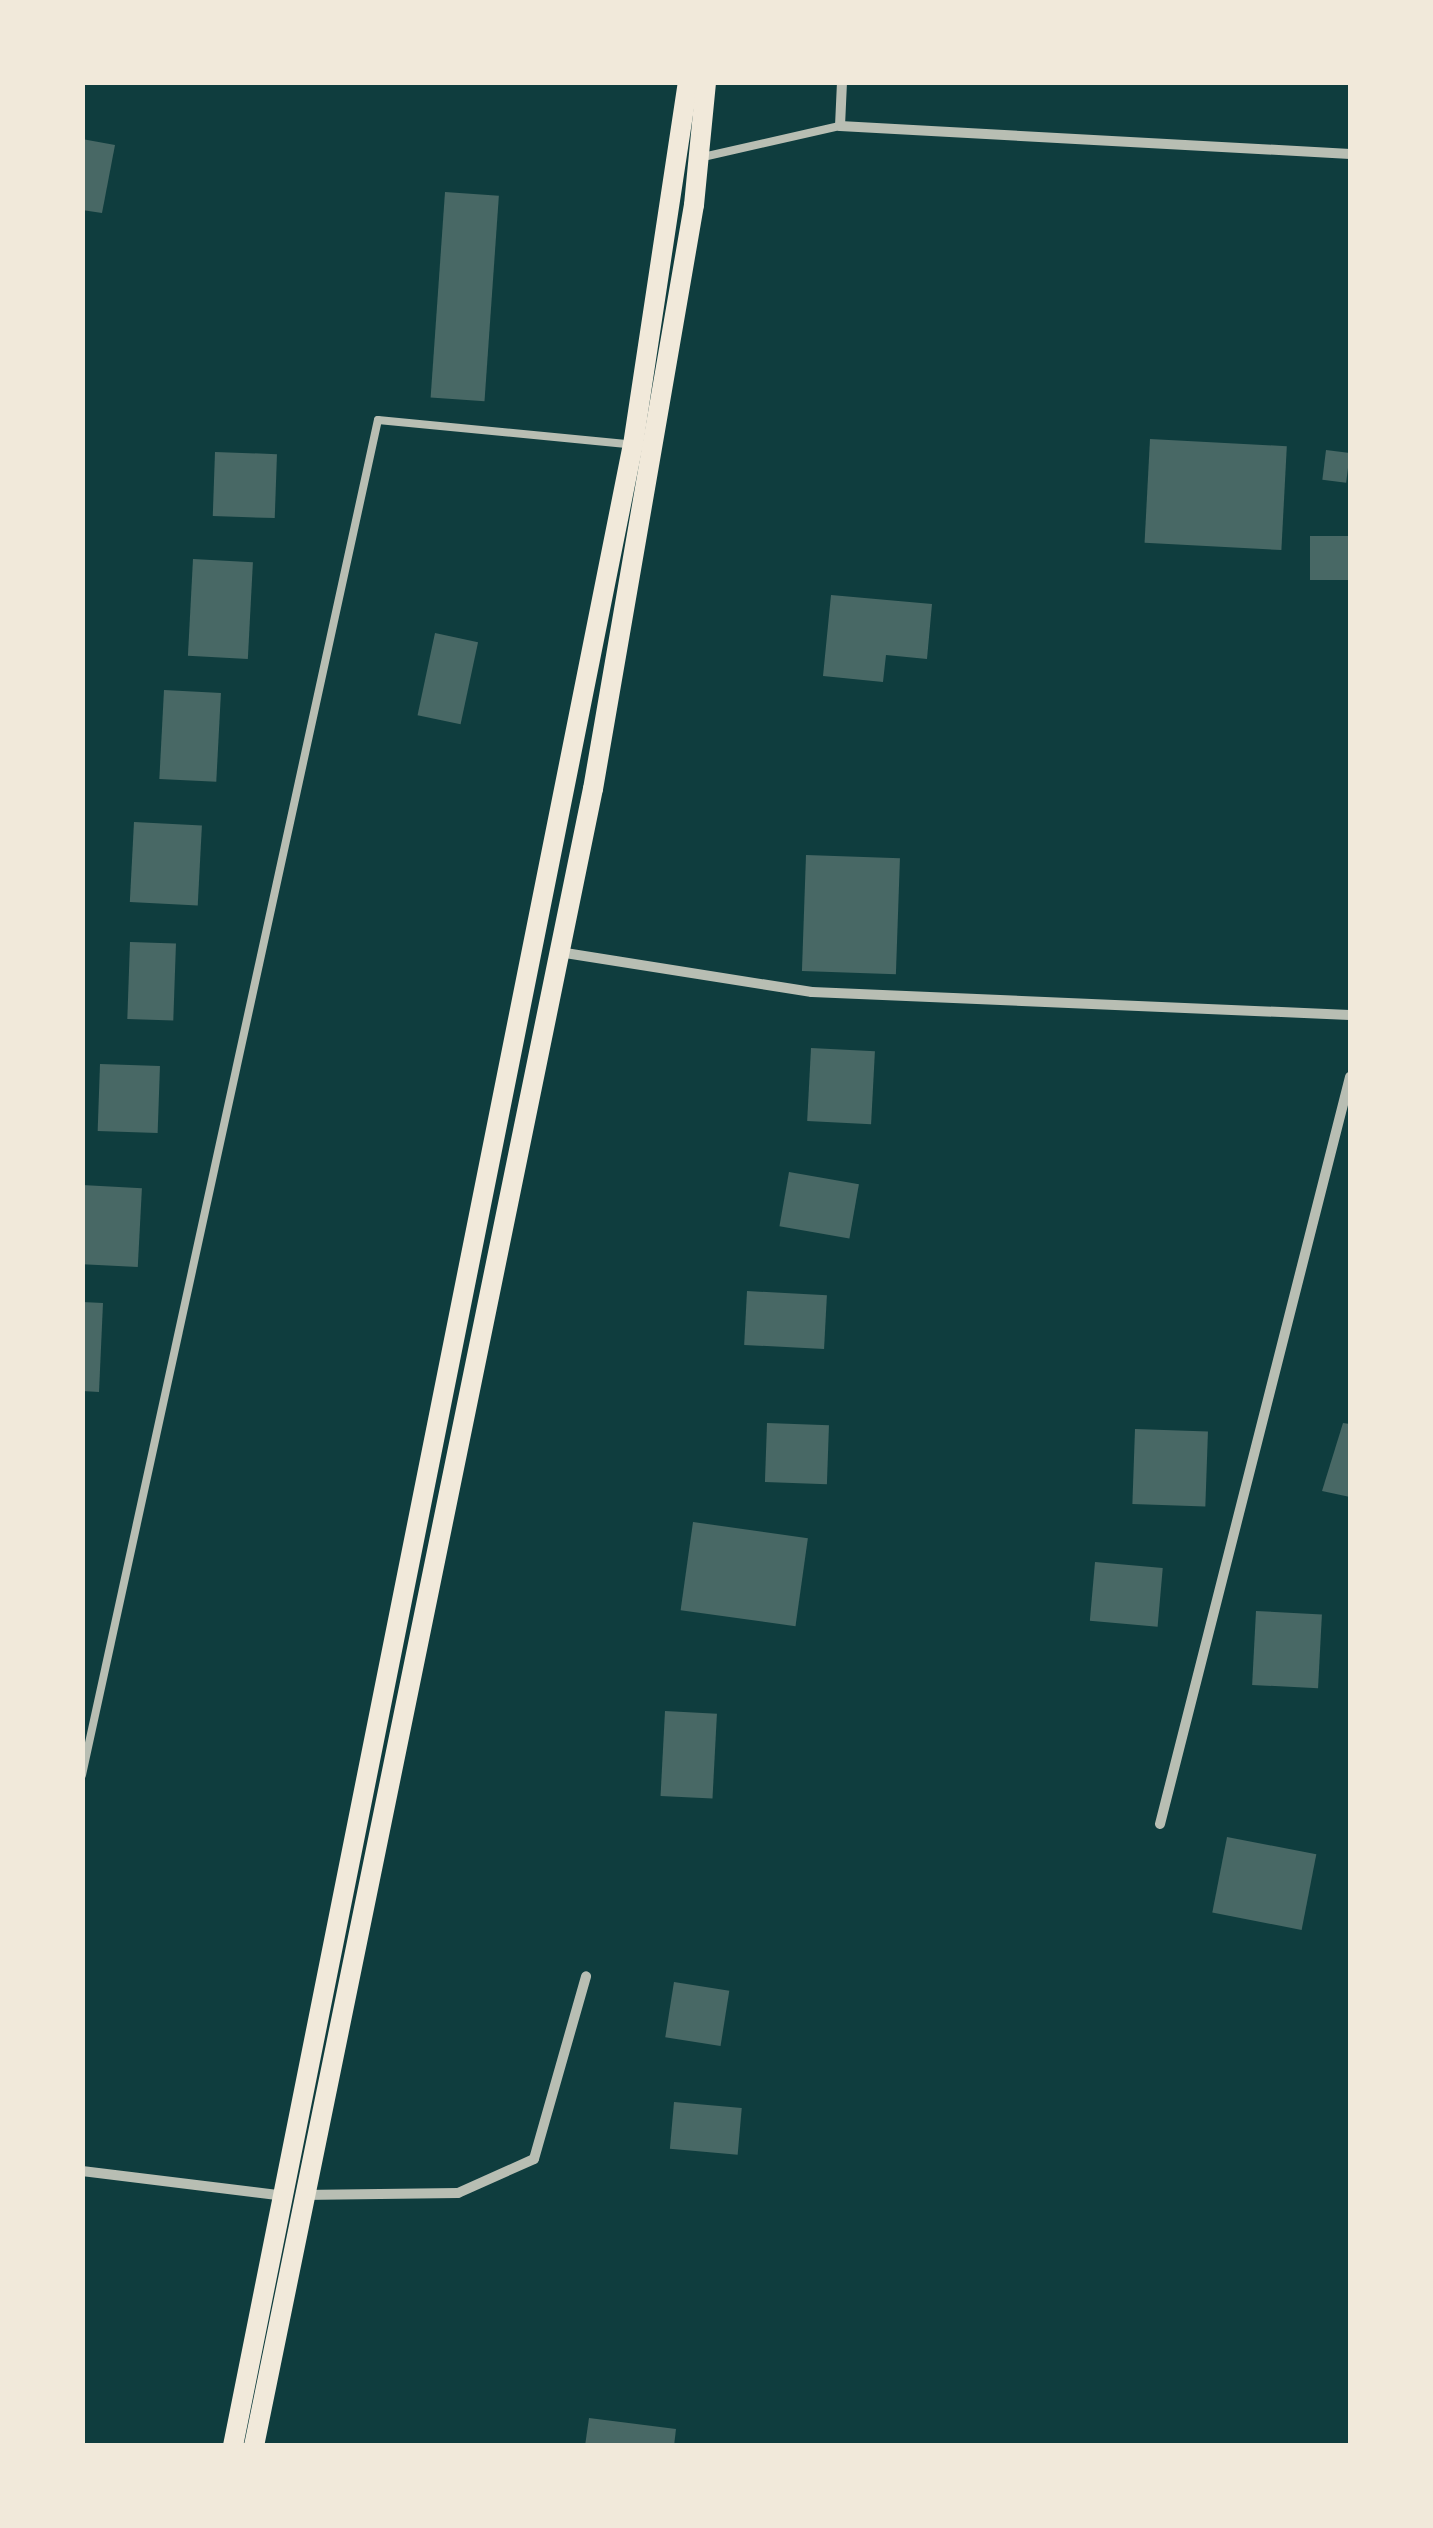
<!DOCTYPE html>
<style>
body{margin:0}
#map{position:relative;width:1433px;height:2528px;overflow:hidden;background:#0f3d3e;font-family:"Alegreya Sans",sans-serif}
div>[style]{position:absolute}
.building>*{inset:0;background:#486865;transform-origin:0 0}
.service>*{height:8px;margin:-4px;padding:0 4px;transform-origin:4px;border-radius:4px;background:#b8beb3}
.minor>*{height:10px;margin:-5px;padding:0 5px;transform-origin:5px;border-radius:5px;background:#b8beb3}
.secondary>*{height:20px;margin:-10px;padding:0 10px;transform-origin:10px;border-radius:10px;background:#f1e9da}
span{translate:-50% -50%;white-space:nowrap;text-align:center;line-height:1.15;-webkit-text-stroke:8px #f1e9da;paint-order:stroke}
.frame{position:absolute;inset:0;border:85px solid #f1e9da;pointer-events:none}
</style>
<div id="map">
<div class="building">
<div style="clip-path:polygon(82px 139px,115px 145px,102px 213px,82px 210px)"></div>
<div style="left:445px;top:192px;width:54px;height:206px;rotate:4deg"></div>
<div style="left:1150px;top:439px;width:137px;height:104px;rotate:3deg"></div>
<div style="left:1326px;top:450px;width:24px;height:30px;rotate:7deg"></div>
<div style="left:215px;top:452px;width:62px;height:64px;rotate:2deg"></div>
<div style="left:1310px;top:536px;width:38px;height:44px"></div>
<div style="left:193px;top:559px;width:60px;height:97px;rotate:3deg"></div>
<div style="clip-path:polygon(831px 595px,932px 604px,927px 659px,886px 655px,883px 682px,823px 676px)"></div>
<div style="left:435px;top:633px;width:44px;height:84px;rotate:12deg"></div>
<div style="left:164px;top:690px;width:57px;height:89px;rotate:3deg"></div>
<div style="left:134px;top:822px;width:68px;height:80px;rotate:3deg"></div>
<div style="left:806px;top:855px;width:94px;height:116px;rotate:2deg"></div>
<div style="left:130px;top:942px;width:46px;height:77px;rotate:2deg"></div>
<div style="left:811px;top:1048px;width:64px;height:73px;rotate:3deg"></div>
<div style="left:100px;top:1064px;width:60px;height:67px;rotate:2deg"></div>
<div style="left:789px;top:1172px;width:71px;height:55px;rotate:10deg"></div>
<div style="left:82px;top:1185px;width:60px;height:79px;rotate:3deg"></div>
<div style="left:747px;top:1291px;width:80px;height:54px;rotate:3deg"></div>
<div style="clip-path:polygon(82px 1302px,103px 1303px,99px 1392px,82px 1391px)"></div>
<div style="left:767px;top:1423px;width:62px;height:59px;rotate:2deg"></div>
<div style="clip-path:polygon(1343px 1423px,1350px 1424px,1350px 1497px,1322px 1491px)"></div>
<div style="left:1135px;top:1429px;width:73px;height:75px;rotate:2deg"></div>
<div style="left:693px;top:1522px;width:116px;height:89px;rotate:8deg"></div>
<div style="left:1095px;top:1562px;width:68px;height:59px;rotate:5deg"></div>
<div style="left:1256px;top:1611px;width:66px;height:74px;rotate:3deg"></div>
<div style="left:665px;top:1711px;width:52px;height:85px;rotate:3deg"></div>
<div style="left:1227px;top:1837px;width:91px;height:77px;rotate:11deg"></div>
<div style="left:674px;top:1982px;width:56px;height:56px;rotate:9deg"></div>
<div style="left:674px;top:2102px;width:68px;height:47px;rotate:5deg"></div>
<div style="clip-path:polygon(589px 2418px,676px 2429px,674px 2446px,585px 2446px)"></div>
</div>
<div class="service">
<div style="left:703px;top:157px;width:140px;rotate:-12.8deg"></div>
<div style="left:82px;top:1775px;width:1387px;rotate:-77.68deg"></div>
<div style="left:378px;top:420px;width:252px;rotate:5.5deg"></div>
</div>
<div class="minor">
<div style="left:842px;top:82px;width:44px;rotate:92.6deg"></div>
<div style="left:840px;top:126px;width:511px;rotate:3.14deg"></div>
<div style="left:559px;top:952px;width:256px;rotate:9deg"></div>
<div style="left:812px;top:992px;width:538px;rotate:2.45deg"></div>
<div style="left:1160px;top:1824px;width:771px;rotate:-75.73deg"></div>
<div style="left:82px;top:2171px;width:205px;rotate:7deg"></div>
<div style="left:302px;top:2195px;width:156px;rotate:-0.7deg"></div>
<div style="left:458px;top:2193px;width:83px;rotate:-24.1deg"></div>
<div style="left:534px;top:2159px;width:190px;rotate:-74.1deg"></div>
</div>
<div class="secondary">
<div style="left:233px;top:2446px;width:2041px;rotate:-78.7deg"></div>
<div style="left:633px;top:445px;width:367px;rotate:-81.4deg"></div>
<div style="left:254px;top:2446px;width:1691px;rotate:-78.44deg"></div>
<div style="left:593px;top:789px;width:593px;rotate:-80.19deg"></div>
<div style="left:694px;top:205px;width:124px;rotate:-84.4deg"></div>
</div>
<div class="frame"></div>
</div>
